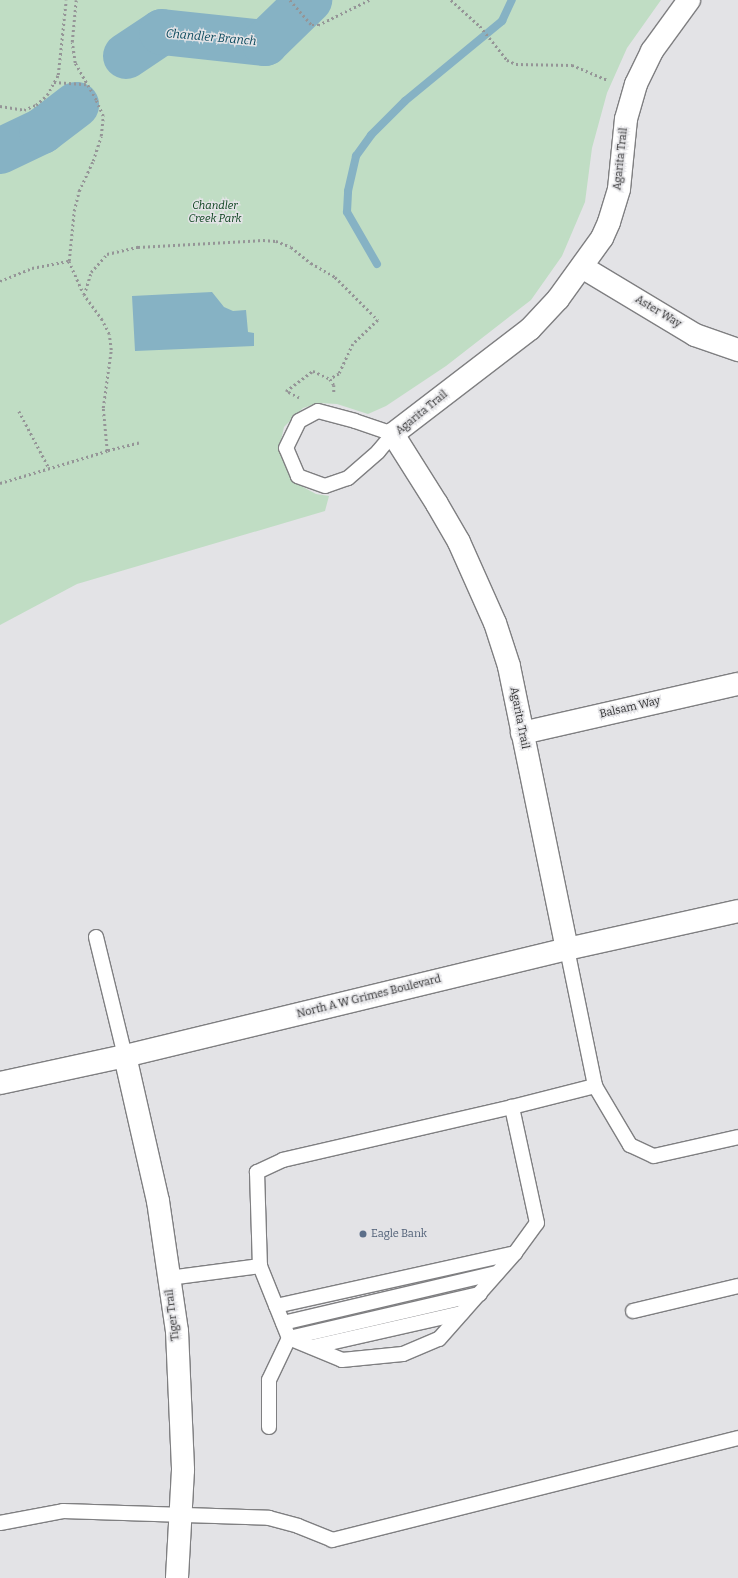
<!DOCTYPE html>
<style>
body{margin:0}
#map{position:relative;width:738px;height:1578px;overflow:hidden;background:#e3e3e6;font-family:Bitter,serif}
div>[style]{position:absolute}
.green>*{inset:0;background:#c0ddc4}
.water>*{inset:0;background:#86b2c4}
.stream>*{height:8px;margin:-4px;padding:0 4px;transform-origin:4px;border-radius:4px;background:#86b2c4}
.river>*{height:46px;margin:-23px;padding:0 23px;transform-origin:23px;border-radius:23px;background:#86b2c4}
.path>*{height:2.5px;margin-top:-1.25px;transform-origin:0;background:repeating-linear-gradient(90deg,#959597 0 2px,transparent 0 5px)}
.roads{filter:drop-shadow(1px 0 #7f7f81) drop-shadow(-1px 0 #7f7f81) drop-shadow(0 1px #7f7f81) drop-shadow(0 -1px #7f7f81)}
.service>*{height:14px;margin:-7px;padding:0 7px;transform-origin:7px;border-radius:7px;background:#fff}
.minor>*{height:22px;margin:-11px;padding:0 11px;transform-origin:11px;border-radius:11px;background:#fff}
.tertiary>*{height:22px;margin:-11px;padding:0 11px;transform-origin:11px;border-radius:11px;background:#fff}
.secondary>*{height:22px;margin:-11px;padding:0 11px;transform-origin:11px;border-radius:11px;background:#fff}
.dots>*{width:11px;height:11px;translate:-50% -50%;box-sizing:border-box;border:2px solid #e3e3e6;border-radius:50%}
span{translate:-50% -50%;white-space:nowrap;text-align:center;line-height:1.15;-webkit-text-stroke:3px #e3e3e6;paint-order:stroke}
.street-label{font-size:11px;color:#313132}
.park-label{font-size:11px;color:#033b16;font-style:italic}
.service-label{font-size:11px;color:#4e5e75}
.left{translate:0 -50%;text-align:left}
.water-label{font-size:12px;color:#0a495d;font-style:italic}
</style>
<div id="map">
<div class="green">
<div style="clip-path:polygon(0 0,661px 0,627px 48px,607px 93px,592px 148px,585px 202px,562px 256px,531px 300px,446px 366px,386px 406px,368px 414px,337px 404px,319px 403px,303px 408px,284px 427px,280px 445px,283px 460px,292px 478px,303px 487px,316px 494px,329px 496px,325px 511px,77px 584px,0 625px)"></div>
</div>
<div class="water">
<div style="clip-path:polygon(212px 292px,224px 307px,233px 311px,246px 310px,248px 332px,254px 333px,254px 346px,135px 351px,132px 296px)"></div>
</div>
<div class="stream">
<div style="left:377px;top:264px;width:60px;rotate:-120deg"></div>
<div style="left:347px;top:212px;width:21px;rotate:-87deg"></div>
<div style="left:348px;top:191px;width:36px;rotate:-77deg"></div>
<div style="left:356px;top:156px;width:26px;rotate:-54deg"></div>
<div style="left:371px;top:135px;width:48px;rotate:-45deg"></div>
<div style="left:405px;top:101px;width:126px;rotate:-39.5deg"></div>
<div style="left:502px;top:21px;width:23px;rotate:-65deg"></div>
</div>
<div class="river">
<div style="left:126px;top:56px;width:43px;rotate:-33.7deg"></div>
<div style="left:162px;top:32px;width:104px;rotate:6.1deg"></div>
<div style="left:265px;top:43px;width:62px;rotate:-44.3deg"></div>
<div style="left:0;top:151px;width:47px;rotate:-25.5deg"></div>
<div style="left:42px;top:131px;width:43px;rotate:-37.4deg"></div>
</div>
<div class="path">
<div style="left:290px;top:0;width:33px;rotate:49deg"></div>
<div style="left:312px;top:25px;width:6px"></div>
<div style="left:318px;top:25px;width:57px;rotate:-26.1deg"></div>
<div style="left:451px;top:0;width:39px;rotate:42deg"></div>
<div style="left:480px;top:26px;width:43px;rotate:51.5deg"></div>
<div style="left:507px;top:60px;width:10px;rotate:24deg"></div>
<div style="left:516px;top:64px;width:56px;rotate:1deg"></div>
<div style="left:572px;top:65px;width:39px;rotate:23deg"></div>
<div style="left:54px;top:82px;width:32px;rotate:4deg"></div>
<div style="left:0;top:106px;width:24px;rotate:9deg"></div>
<div style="left:24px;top:110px;width:13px;rotate:-23deg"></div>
<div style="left:36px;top:105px;width:15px;rotate:-42deg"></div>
<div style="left:47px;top:95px;width:23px;rotate:-61deg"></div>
<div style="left:58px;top:75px;width:75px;rotate:-83.9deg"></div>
<div style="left:69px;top:261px;width:50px;rotate:-84.3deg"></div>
<div style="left:74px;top:211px;width:21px;rotate:-76deg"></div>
<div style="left:79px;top:191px;width:33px;rotate:-65deg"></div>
<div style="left:93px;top:161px;width:26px;rotate:-72deg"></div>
<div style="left:101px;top:136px;width:20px;rotate:-84deg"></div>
<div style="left:103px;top:116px;width:17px;rotate:-114deg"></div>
<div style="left:96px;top:100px;width:43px;rotate:-119.6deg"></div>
<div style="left:75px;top:63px;width:21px;rotate:-98deg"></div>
<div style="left:72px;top:42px;width:42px;rotate:-84.6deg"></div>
<div style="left:0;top:281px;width:35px;rotate:-22deg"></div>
<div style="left:32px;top:268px;width:38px;rotate:-11deg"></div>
<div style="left:69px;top:261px;width:36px;rotate:66deg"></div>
<div style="left:299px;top:398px;width:15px;rotate:-152deg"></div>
<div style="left:286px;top:391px;width:34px;rotate:-37deg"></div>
<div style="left:313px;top:371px;width:19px;rotate:25deg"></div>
<div style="left:330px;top:379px;width:7px;rotate:56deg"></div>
<div style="left:334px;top:385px;width:9px;rotate:90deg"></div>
<div style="left:19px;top:411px;width:64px;rotate:62.2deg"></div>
<div style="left:139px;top:443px;width:33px;rotate:166deg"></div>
<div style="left:107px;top:451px;width:43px;rotate:-95.3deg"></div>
<div style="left:103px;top:408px;width:59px;rotate:-82.1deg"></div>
<div style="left:111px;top:350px;width:16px;rotate:-97deg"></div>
<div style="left:109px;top:334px;width:16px;rotate:-117deg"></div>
<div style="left:102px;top:320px;width:31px;rotate:-126deg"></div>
<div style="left:84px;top:295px;width:24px;rotate:-73deg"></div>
<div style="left:91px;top:272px;width:24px;rotate:-48deg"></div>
<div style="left:107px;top:254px;width:32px;rotate:-13deg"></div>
<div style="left:138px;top:247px;width:125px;rotate:-3.2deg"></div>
<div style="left:263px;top:240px;width:13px;rotate:4deg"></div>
<div style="left:276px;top:241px;width:16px;rotate:22deg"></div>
<div style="left:291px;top:247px;width:26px;rotate:39deg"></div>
<div style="left:311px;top:263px;width:28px;rotate:30deg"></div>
<div style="left:335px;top:277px;width:61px;rotate:45deg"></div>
<div style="left:378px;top:320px;width:35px;rotate:136deg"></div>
<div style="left:353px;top:344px;width:33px;rotate:115deg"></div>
<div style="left:339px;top:374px;width:10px;rotate:151deg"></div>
<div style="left:0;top:483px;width:112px;rotate:-16.7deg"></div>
</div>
<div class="roads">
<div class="service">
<div style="left:318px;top:411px;width:38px;rotate:15deg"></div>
<div style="left:355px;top:421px;width:40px;rotate:18.9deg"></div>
<div style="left:393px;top:434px;width:23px;rotate:130deg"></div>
<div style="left:378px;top:452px;width:40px;rotate:139deg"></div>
<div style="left:348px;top:478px;width:24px;rotate:161deg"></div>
<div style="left:325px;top:486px;width:29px;rotate:-160deg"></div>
<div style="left:298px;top:476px;width:30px;rotate:-113deg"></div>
<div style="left:286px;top:448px;width:30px;rotate:-64deg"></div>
<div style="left:299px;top:421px;width:21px;rotate:-28deg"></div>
<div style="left:96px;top:937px;width:122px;rotate:76.3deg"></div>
<div style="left:567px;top:949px;width:140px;rotate:78.4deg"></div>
<div style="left:595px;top:1086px;width:69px;rotate:59.3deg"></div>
<div style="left:630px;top:1145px;width:26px;rotate:25deg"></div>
<div style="left:654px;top:1156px;width:86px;rotate:-12.7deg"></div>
<div style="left:512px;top:1107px;width:86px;rotate:-14.2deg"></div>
<div style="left:169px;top:1278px;width:92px;rotate:-7.5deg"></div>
<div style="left:260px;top:1266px;width:78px;rotate:68.1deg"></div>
<div style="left:289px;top:1338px;width:57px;rotate:22.5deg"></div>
<div style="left:342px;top:1360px;width:61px;rotate:-5.6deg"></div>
<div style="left:403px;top:1354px;width:39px;rotate:-23deg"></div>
<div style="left:439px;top:1339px;width:115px;rotate:-48.5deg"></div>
<div style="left:515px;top:1253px;width:37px;rotate:-54deg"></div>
<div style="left:537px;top:1223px;width:119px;rotate:-102.2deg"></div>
<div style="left:512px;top:1107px;width:235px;rotate:167deg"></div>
<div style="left:283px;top:1160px;width:29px;rotate:155deg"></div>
<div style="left:257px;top:1172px;width:94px;rotate:88.2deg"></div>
<div style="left:276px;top:1306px;width:245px;rotate:-12.5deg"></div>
<div style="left:633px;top:1311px;width:108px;rotate:-13.4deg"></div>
<div style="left:283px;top:1323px;width:220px;rotate:-13.2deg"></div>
<div style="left:312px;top:1347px;width:154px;rotate:-12.8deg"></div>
<div style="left:269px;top:1427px;width:47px;rotate:-90deg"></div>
<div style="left:269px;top:1380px;width:47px;rotate:-64.5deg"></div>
<div style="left:289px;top:1338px;width:196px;rotate:-13deg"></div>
<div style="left:0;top:1523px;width:64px;rotate:-10.8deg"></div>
<div style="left:63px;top:1511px;width:206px;rotate:1.9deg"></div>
<div style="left:269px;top:1518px;width:30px;rotate:15deg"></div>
<div style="left:298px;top:1526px;width:37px;rotate:22deg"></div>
<div style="left:332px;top:1540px;width:419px;rotate:-14.1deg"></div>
</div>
<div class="minor">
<div style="left:582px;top:267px;width:132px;rotate:31deg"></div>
<div style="left:695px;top:335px;width:46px;rotate:19.2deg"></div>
<div style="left:522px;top:733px;width:221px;rotate:-12.8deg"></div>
<div style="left:567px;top:949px;width:289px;rotate:-101.6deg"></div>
<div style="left:509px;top:666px;width:45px;rotate:-108deg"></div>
<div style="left:495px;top:623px;width:89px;rotate:-114deg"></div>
<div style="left:459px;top:542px;width:44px;rotate:-120.1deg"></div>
<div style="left:437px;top:504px;width:83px;rotate:-122.2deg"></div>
<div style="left:393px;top:434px;width:173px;rotate:-37.5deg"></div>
<div style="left:530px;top:329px;width:41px;rotate:-47deg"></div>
<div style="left:558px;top:299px;width:75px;rotate:-54.2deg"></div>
<div style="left:602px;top:238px;width:17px;rotate:-66deg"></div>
<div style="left:609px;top:222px;width:34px;rotate:-73deg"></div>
<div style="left:619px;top:189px;width:70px;rotate:-84.3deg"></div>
<div style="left:626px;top:119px;width:36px;rotate:-74deg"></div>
<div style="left:636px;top:84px;width:37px;rotate:-64deg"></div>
<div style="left:652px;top:51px;width:63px;rotate:-54deg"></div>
</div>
<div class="tertiary">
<div style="left:125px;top:1056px;width:149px;rotate:77.2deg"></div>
<div style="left:158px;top:1201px;width:131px;rotate:81.7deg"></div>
<div style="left:177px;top:1331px;width:139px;rotate:87.5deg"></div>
<div style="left:183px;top:1470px;width:108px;rotate:93.2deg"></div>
</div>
<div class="secondary">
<div style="left:0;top:1083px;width:128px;rotate:-12.2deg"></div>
<div style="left:125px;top:1056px;width:455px;rotate:-13.6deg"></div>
<div style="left:567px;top:949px;width:175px;rotate:-12.5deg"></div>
</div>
</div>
<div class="dots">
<div style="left:363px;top:1234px;background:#5c6f8a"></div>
</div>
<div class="street-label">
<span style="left:621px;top:159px;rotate:-84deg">Agarita Trail</span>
<span style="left:658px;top:312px;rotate:31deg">Aster Way</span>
<span style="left:422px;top:413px;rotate:-39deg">Agarita Trail</span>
<span style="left:630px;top:708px;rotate:-13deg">Balsam Way</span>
<span style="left:519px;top:718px;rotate:79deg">Agarita Trail</span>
<span style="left:369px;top:997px;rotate:-14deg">North A W Grimes Boulevard</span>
<span style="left:173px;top:1315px;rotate:-97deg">Tiger Trail</span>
</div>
<div class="park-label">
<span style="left:215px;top:213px">Chandler<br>Creek Park</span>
</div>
<div class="service-label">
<span class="left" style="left:371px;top:1234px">Eagle Bank</span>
</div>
<div class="water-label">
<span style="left:211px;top:38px;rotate:5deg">Chandler Branch</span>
</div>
</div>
